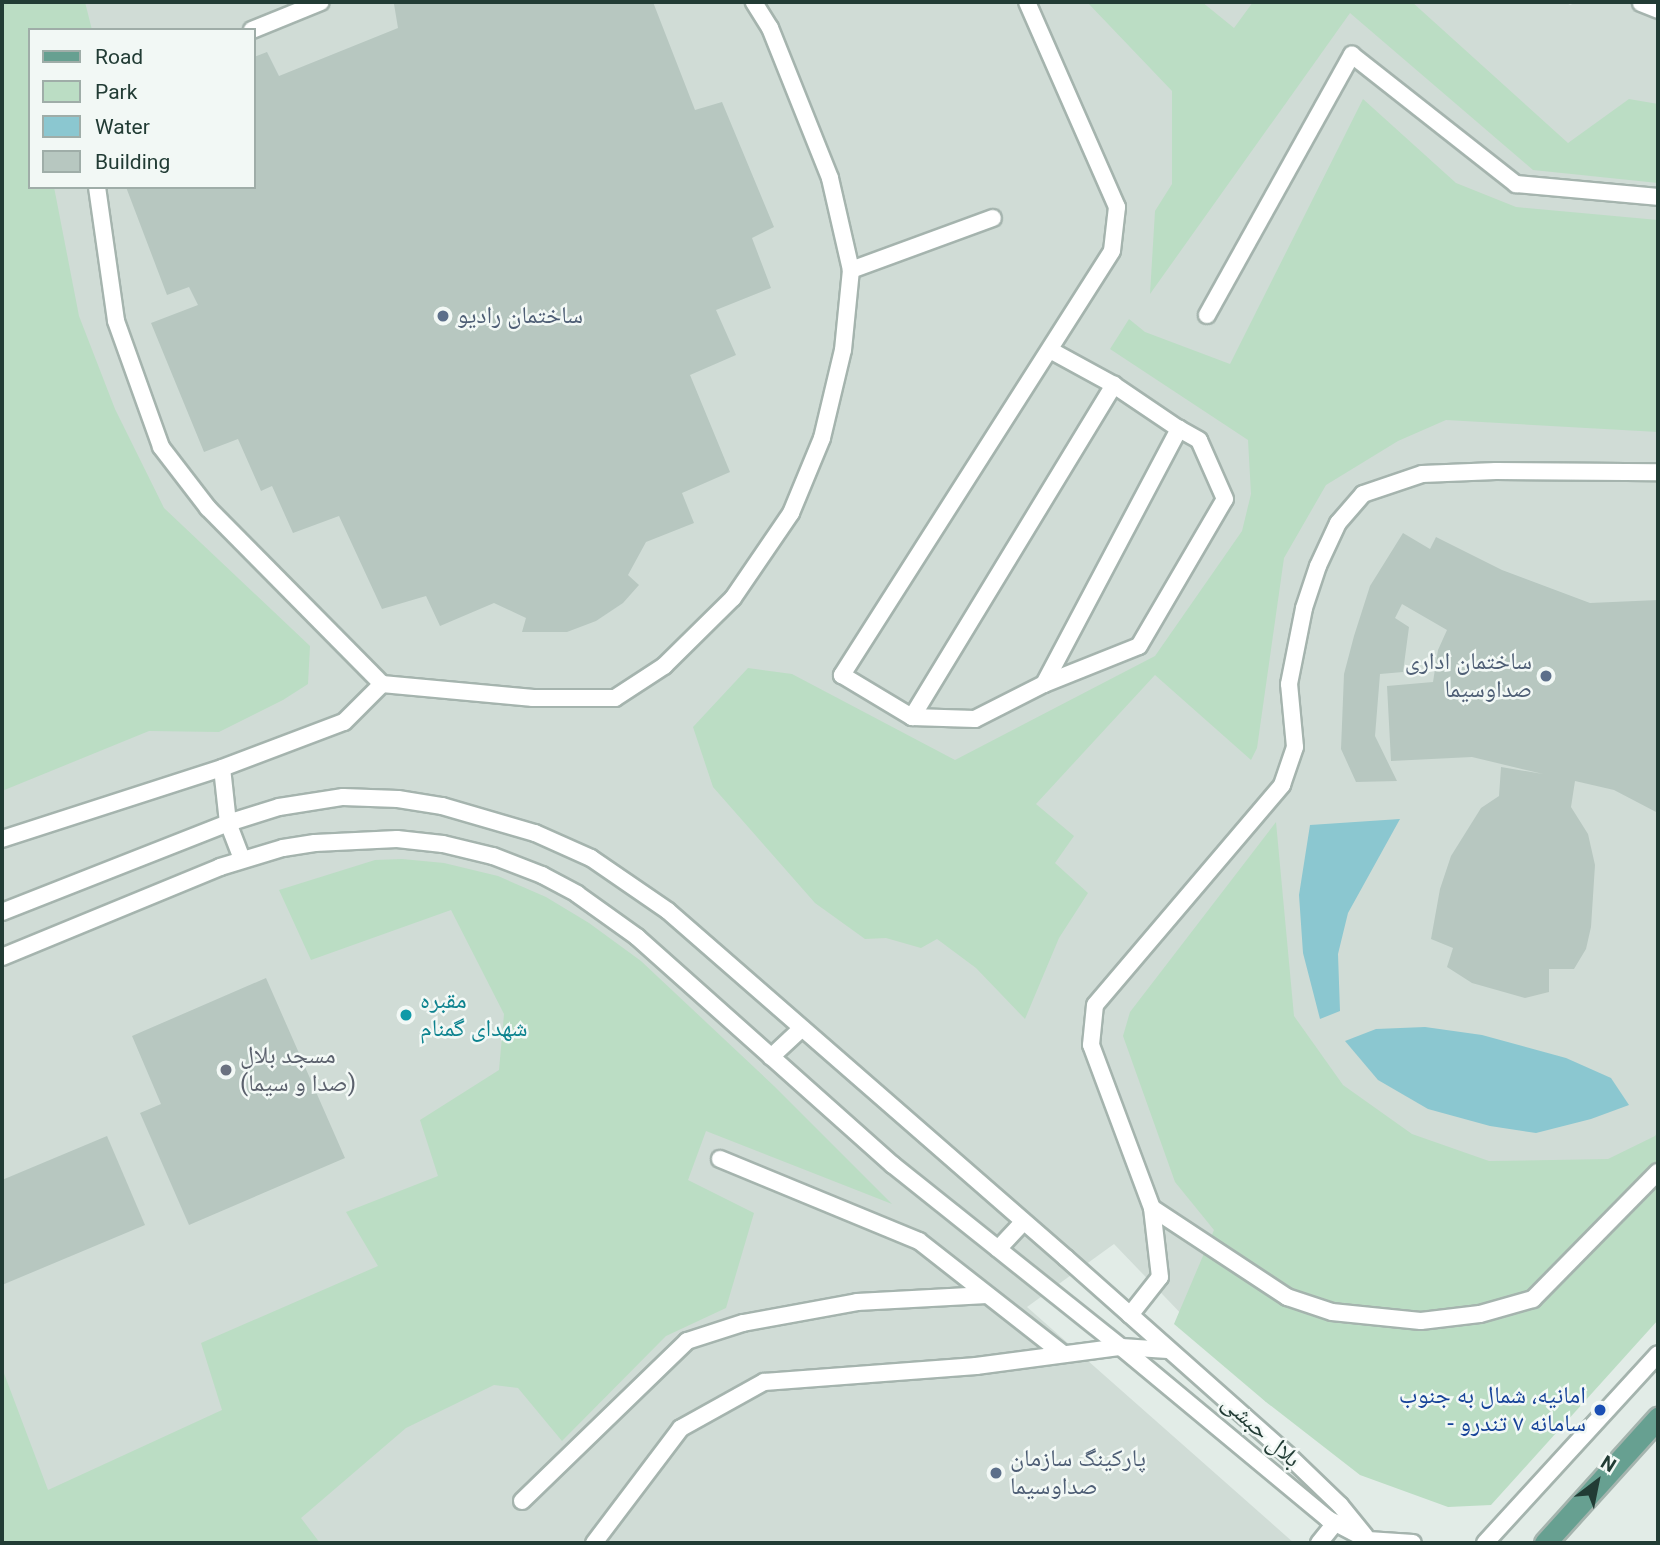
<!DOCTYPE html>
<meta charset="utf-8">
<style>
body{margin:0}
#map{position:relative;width:1660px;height:1545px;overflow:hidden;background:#e2ece7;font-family:Roboto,"Noto Naskh Arabic",sans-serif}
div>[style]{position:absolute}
.built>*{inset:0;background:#d0dcd6}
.green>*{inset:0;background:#bbddc4}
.water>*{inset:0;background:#8bc7d0}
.building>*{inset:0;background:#b7c7c0}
.roads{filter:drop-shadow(2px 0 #a5b4ae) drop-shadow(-2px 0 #a5b4ae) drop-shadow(0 2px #a5b4ae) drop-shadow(0 -2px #a5b4ae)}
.service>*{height:16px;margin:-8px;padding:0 8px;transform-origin:8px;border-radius:8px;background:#fff}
.primary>*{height:21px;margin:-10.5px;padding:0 10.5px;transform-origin:10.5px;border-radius:10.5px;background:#67a091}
.dots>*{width:19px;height:19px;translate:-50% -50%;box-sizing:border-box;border:4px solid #f2f8f5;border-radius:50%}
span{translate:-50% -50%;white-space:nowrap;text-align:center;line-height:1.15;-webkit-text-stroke:5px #f2f8f5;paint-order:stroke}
.service-label{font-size:24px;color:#4e5e75}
.left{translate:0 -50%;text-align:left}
.right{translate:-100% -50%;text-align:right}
.culture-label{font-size:24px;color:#0d838f}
.worship-label{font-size:24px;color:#5b616d}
.transit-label{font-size:24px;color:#164399}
.street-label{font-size:24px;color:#223c35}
.frame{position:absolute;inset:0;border:4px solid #223c35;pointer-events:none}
.legend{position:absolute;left:28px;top:28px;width:228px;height:161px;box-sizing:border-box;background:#f2f8f5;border:2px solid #9fada8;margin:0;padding:9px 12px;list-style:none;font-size:21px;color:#223c35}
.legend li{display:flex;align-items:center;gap:14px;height:35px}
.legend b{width:35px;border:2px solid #9fada8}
.north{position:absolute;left:1562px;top:1447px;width:70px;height:70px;-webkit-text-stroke:5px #f2f8f5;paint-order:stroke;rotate:32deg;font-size:19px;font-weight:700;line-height:28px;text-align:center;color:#223c35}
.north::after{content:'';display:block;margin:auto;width:24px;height:32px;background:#223c35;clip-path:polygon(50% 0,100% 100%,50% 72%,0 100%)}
</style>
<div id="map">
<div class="built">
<div style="clip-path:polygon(evenodd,2px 2px,1565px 2px,1570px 5px,1577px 2px,1658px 2px,1658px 1270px,1266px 1402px,1114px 1244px,1027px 1307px,1294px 1543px,2px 1543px,2px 2px,30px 30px,254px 30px,254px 187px,30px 187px,30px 30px)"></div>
</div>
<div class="green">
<div style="clip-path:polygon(2px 2px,85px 2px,92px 30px,30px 30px,30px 187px,54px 187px,79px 316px,115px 409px,164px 508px,310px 646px,308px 684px,283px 700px,219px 732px,149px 731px,2px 791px)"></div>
<div style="clip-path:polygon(1087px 2px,1202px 2px,1234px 28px,1253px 2px,1412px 2px,1568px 143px,1629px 99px,1658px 104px,1658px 183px,1533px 170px,1350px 13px,1150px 294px,1155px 211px,1172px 184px,1172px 91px)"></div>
<div style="clip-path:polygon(1363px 99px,1456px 183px,1516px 207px,1658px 220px,1658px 432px,1446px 420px,1398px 441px,1326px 485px,1284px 558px,1257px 748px,1251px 760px,1155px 675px,1036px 804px,1074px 836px,1055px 863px,1088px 893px,1059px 938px,1025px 1019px,976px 968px,937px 939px,921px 948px,886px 938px,865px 939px,815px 903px,713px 787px,693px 727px,748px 668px,792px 674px,955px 760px,1155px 656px,1242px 531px,1251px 494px,1248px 440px,1110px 349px,1129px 319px,1145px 332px,1230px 364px)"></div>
<div style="clip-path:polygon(1276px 822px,1294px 1016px,1343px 1085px,1412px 1134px,1489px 1161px,1608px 1159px,1655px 1136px,1658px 1131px,1658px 1320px,1491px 1505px,1448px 1507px,1360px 1475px,1266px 1402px,1174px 1324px,1214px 1230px,1175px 1182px,1123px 1036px,1130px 1012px)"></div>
<div style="clip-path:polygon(402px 859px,444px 863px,498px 876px,546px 897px,589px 923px,641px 961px,774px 1086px,892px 1204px,706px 1131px,688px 1180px,754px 1213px,726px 1308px,666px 1336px,562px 1441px,518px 1388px,494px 1385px,406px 1428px,301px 1518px,320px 1543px,2px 1543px,2px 1368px,48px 1490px,222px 1410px,201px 1343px,378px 1266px,346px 1212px,438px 1176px,420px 1120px,499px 1070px,504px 1014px,451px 910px,311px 960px,279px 890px,375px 860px)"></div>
</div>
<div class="water">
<div style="clip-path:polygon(1400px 819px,1348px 913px,1338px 954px,1340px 1011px,1320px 1019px,1303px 953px,1299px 895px,1310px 825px)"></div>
<div style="clip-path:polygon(1425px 1027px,1482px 1035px,1566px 1058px,1611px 1078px,1629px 1105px,1591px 1119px,1536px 1133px,1490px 1126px,1428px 1109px,1378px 1080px,1345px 1041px,1376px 1029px)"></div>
</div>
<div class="building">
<div style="clip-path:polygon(400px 2px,653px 2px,695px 110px,722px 102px,774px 227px,752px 238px,771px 288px,716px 310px,736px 355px,690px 375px,730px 472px,682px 493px,694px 523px,646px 542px,628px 575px,639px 585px,623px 603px,596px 621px,567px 632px,522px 632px,526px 618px,494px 603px,440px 626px,426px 596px,382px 609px,339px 516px,293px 533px,272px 486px,261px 491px,238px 439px,204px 452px,151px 323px,198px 305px,189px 287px,167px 295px,126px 187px,254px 187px,254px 57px,267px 52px,279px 76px,398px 28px,394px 4px)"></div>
<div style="clip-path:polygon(1403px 533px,1430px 549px,1436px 537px,1502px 570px,1590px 603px,1658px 600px,1658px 813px,1614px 790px,1575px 781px,1571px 807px,1588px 834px,1595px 865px,1591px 927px,1586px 949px,1574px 969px,1549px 969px,1549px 992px,1525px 998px,1472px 983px,1447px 967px,1453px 948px,1431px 939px,1440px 889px,1451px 856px,1481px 808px,1499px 796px,1501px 767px,1543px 774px,1472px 757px,1391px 761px,1387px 686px,1433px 682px,1438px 650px,1447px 630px,1402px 604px,1395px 618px,1409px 627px,1403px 672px,1380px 674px,1375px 736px,1397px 781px,1356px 782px,1341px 749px,1344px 674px,1354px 636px,1370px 586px)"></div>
<div style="clip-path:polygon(266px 978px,345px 1158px,189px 1225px,140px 1113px,161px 1104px,132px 1036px)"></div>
<div style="clip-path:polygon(107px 1136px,145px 1225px,2px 1285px,2px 1180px)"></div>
</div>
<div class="roads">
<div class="service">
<div style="left:1027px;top:2px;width:224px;rotate:66.3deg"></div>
<div style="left:1117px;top:207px;width:44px;rotate:96.5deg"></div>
<div style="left:1112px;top:251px;width:503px;rotate:122.49deg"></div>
<div style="left:842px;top:675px;width:82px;rotate:31deg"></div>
<div style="left:912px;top:717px;width:389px;rotate:-58.7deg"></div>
<div style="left:1114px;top:385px;width:73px;rotate:-151.3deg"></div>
<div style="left:1641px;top:3px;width:18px;rotate:22deg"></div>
<div style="left:252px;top:30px;width:74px;rotate:-22.1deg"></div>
<div style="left:97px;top:187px;width:135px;rotate:81.9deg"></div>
<div style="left:116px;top:321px;width:134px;rotate:70.3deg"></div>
<div style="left:161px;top:447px;width:77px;rotate:52.4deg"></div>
<div style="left:208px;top:508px;width:247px;rotate:45.3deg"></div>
<div style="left:382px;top:684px;width:152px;rotate:5.3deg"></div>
<div style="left:533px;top:698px;width:82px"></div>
<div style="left:615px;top:698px;width:59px;rotate:-33.1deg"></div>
<div style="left:664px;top:666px;width:97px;rotate:-44.6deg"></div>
<div style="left:733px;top:598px;width:103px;rotate:-55.7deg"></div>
<div style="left:791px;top:513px;width:81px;rotate:-67.5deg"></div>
<div style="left:822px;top:438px;width:90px;rotate:-76.6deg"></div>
<div style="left:843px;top:350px;width:80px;rotate:-84.3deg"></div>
<div style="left:851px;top:270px;width:94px;rotate:-102.9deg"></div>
<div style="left:830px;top:178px;width:162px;rotate:-111.8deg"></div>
<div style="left:770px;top:28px;width:31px;rotate:-122deg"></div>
<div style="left:851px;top:270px;width:151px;rotate:-20.1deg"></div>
<div style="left:1207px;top:315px;width:298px;rotate:-60.9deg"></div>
<div style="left:1352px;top:55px;width:209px;rotate:38.2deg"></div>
<div style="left:1516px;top:184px;width:143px;rotate:5.2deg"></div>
<div style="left:1044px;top:684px;width:102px;rotate:-21.8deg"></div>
<div style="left:1139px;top:646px;width:170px;rotate:-59.7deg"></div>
<div style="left:1225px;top:499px;width:64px;rotate:-113.8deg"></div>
<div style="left:1199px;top:440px;width:23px;rotate:-151deg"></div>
<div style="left:912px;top:717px;width:63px;rotate:1.8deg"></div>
<div style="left:975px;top:719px;width:77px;rotate:-26.9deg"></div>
<div style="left:1044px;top:684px;width:289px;rotate:-62.1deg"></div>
<div style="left:1179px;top:429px;width:78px;rotate:-145.9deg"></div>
<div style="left:2px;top:839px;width:231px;rotate:-17.9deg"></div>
<div style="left:242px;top:859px;width:39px;rotate:-111deg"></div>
<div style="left:228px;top:823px;width:55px;rotate:-96.2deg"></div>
<div style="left:222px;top:768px;width:130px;rotate:-20.7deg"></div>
<div style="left:344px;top:722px;width:54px;rotate:-45deg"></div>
<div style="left:2px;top:912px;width:243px;rotate:-21.5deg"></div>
<div style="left:228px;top:823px;width:53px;rotate:-17.4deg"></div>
<div style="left:279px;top:807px;width:65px;rotate:-8.9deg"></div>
<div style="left:343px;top:797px;width:55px;rotate:2.1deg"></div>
<div style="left:398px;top:799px;width:45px;rotate:9deg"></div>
<div style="left:442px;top:806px;width:97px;rotate:16.2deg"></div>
<div style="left:535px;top:833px;width:61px;rotate:24.1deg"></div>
<div style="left:591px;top:858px;width:93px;rotate:34.5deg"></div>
<div style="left:668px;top:911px;width:528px;rotate:41.08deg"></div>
<div style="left:1066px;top:1258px;width:298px;rotate:41.6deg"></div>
<div style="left:1289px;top:1456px;width:71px;rotate:43.9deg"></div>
<div style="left:1340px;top:1505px;width:40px;rotate:51deg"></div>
<div style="left:2px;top:957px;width:236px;rotate:-22.4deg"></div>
<div style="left:220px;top:867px;width:66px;rotate:-16.8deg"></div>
<div style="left:283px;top:848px;width:32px;rotate:-9deg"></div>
<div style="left:315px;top:843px;width:82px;rotate:-2.8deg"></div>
<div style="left:397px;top:839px;width:46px;rotate:6.2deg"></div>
<div style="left:443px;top:844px;width:51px;rotate:13.5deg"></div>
<div style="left:493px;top:856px;width:53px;rotate:21.2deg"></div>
<div style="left:542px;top:875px;width:40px;rotate:28deg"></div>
<div style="left:577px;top:894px;width:74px;rotate:35.6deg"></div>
<div style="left:637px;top:937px;width:343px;rotate:41.7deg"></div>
<div style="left:893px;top:1165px;width:292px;rotate:38.6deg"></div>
<div style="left:1121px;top:1347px;width:269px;rotate:39.7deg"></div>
<div style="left:1328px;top:1519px;width:45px;rotate:27.7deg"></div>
<div style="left:1368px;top:1540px;width:45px;rotate:3.8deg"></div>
<div style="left:771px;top:1057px;width:42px;rotate:-43.1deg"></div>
<div style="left:720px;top:1159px;width:215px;rotate:22.4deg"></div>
<div style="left:919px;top:1241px;width:183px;rotate:38.1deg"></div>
<div style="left:1152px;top:1208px;width:162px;rotate:33.4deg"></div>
<div style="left:1287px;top:1297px;width:47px;rotate:18.4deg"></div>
<div style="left:1332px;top:1312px;width:89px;rotate:5.8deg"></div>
<div style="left:1421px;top:1321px;width:59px;rotate:-6.8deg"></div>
<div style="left:1480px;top:1314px;width:55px;rotate:-15.8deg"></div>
<div style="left:1533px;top:1299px;width:178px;rotate:-45.5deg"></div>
<div style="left:998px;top:1249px;width:37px;rotate:-47deg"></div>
<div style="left:1130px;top:1315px;width:48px;rotate:-51.7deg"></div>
<div style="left:1160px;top:1277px;width:69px;rotate:-96.6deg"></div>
<div style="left:1152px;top:1208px;width:174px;rotate:-110.5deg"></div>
<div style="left:1091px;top:1045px;width:40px;rotate:-84.3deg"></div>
<div style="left:1095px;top:1005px;width:289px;rotate:-49.6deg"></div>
<div style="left:1282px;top:785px;width:40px;rotate:-71.1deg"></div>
<div style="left:1295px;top:747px;width:63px;rotate:-95.4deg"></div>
<div style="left:1289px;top:684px;width:77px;rotate:-78.8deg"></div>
<div style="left:1304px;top:608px;width:44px;rotate:-71.6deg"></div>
<div style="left:1318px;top:566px;width:47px;rotate:-65.1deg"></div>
<div style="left:1338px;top:523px;width:38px;rotate:-49deg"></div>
<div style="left:1363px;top:494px;width:62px;rotate:-18.7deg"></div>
<div style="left:1422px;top:474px;width:74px;rotate:-2.3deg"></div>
<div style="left:1496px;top:471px;width:162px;rotate:0.4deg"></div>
<div style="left:522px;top:1501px;width:230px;rotate:-44.1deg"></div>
<div style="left:687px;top:1341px;width:59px;rotate:-17.8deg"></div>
<div style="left:743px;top:1323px;width:116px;rotate:-10.4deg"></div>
<div style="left:857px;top:1302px;width:130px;rotate:-3.1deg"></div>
<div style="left:594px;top:1543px;width:144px;rotate:-52.9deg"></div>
<div style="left:681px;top:1428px;width:95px;rotate:-29deg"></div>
<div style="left:764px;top:1382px;width:213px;rotate:-4.3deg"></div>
<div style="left:976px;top:1366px;width:146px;rotate:-7.5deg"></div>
<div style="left:1121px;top:1347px;width:47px;rotate:3.7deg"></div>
<div style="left:1319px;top:1543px;width:26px;rotate:-51deg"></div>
<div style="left:1485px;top:1543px;width:256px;rotate:-47.5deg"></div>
</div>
<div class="primary">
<div style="left:1545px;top:1543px;width:169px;rotate:-47.9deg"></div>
</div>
</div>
<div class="dots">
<div style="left:443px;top:316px;background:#5c6f8a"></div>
<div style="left:1546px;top:676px;background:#5c6f8a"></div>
<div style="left:406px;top:1015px;background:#0f9aa8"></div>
<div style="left:226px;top:1070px;background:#6b7280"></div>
<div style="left:1600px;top:1410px;background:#1a4fb4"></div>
<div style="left:996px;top:1473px;background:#5c6f8a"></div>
</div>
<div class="service-label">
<span class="left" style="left:457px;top:316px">ساختمان رادیو</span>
<span class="right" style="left:1532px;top:676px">ساختمان اداری<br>صداوسیما</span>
<span class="left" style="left:1010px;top:1473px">پارکینگ سازمان<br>صداوسیما</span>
</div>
<div class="culture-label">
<span class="left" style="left:420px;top:1015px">مقبره<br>شهدای گمنام</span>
</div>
<div class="worship-label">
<span class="left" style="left:240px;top:1070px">مسجد بلال<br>(صدا و سیما)</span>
</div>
<div class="transit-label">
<span class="right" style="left:1586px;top:1410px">امانیه، شمال به جنوب<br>- سامانه ۷ تندرو</span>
</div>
<div class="street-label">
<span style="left:1261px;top:1431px;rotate:42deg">بلال حبشی</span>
</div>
<div class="frame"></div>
<ul class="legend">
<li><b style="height:9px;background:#67a091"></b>Road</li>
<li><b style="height:19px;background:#bbddc4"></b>Park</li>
<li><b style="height:19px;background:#8bc7d0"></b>Water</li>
<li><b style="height:19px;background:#b7c7c0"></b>Building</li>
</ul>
<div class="north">N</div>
</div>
